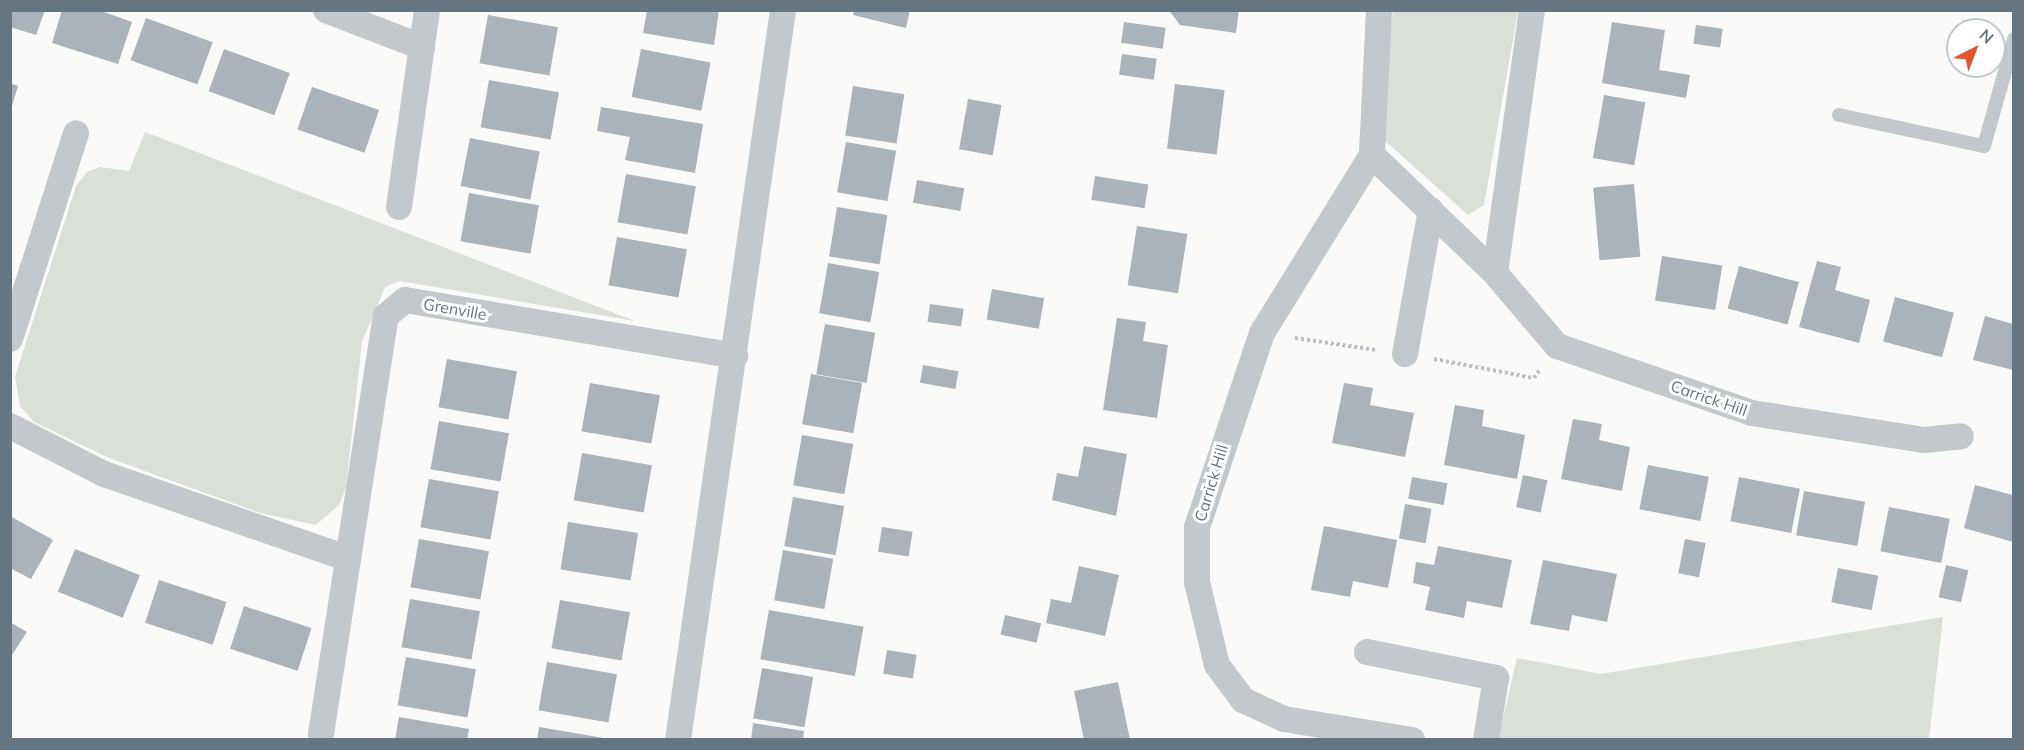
<!DOCTYPE html>
<style>
body{margin:0}
#map{position:relative;width:2024px;height:750px;overflow:hidden;background:#fafaf8;font-family:Mulish,sans-serif}
div>[style]{position:absolute}
.green>*{inset:0;background:#dadfd7}
.building>*{inset:0;background:#aab3b9;transform-origin:0 0}
.path>*{height:4px;margin-top:-2px;transform-origin:0;background:repeating-linear-gradient(90deg,#bbbfc2 0 3px,transparent 0 6px)}
.lane>*{height:14px;margin:-7px;padding:0 7px;transform-origin:7px;border-radius:7px;background:#c3c8cc}
.street>*{height:26px;margin:-13px;padding:0 13px;transform-origin:13px;border-radius:13px;background:#c3c8cc}
span{translate:-50% -50%;white-space:nowrap;text-align:center;line-height:1.15;-webkit-text-stroke:6px #fff;paint-order:stroke}
.street-label{font-size:16px;color:#657683}
.frame{position:absolute;inset:0;border:12px solid #657683;pointer-events:none}
.north{position:absolute;left:1946px;top:18px;width:60px;height:60px;box-sizing:border-box;background:#fff;border:2px solid #c1c8cd;border-radius:50%;rotate:42deg;font-size:16px;font-weight:700;line-height:24px;text-align:center;color:#657683}
.north::after{content:'';display:block;margin:auto;width:21px;height:27px;background:#e4572e;clip-path:polygon(50% 0,100% 100%,50% 72%,0 100%)}
</style>
<div id="map">
<div class="green">
<div style="clip-path:polygon(1393px 11px,1518px 11px,1484px 205px,1468px 215px,1374px 131px)"></div>
<div style="clip-path:polygon(145px 132px,635px 321px,400px 281px,385px 287px,362px 342px,346px 487px,339px 505px,316px 525px,260px 513px,109px 458px,34px 422px,20px 406px,15px 377px,76px 186px,87px 172px,100px 167px,129px 171px)"></div>
<div style="clip-path:polygon(1943px 617px,1929px 739px,1498px 739px,1517px 658px,1601px 674px)"></div>
</div>
<div class="building">
<div style="clip-path:polygon(10px 10px,45px 10px,36px 35px,10px 27px)"></div>
<div style="clip-path:polygon(62px 10px,98px 10px,132px 22px,118px 64px,52px 43px)"></div>
<div style="clip-path:polygon(647px 10px,719px 10px,714px 45px,643px 33px)"></div>
<div style="clip-path:polygon(854px 10px,910px 10px,906px 28px,853px 15px)"></div>
<div style="clip-path:polygon(1169px 10px,1239px 10px,1236px 33px,1180px 25px)"></div>
<div style="left:488px;top:15px;width:71px;height:49px;rotate:10deg"></div>
<div style="left:146px;top:18px;width:71px;height:45px;rotate:20deg"></div>
<div style="left:1124px;top:22px;width:42px;height:21px;rotate:8deg"></div>
<div style="clip-path:polygon(1612px 22px,1665px 30px,1659px 70px,1690px 75px,1686px 98px,1602px 83px)"></div>
<div style="left:1696px;top:25px;width:27px;height:19px;rotate:8deg"></div>
<div style="left:224px;top:49px;width:70px;height:45px;rotate:20deg"></div>
<div style="left:641px;top:49px;width:71px;height:49px;rotate:11deg"></div>
<div style="left:1122px;top:54px;width:35px;height:21px;rotate:8deg"></div>
<div style="left:489px;top:80px;width:71px;height:48px;rotate:10deg"></div>
<div style="clip-path:polygon(10px 83px,18px 86px,11px 109px,10px 108px)"></div>
<div style="left:1175px;top:84px;width:50px;height:65px;rotate:7deg"></div>
<div style="left:853px;top:86px;width:52px;height:50px;rotate:9deg"></div>
<div style="left:312px;top:87px;width:71px;height:45px;rotate:19deg"></div>
<div style="left:1604px;top:95px;width:42px;height:64px;rotate:10deg"></div>
<div style="left:968px;top:99px;width:34px;height:51px;rotate:10deg"></div>
<div style="clip-path:polygon(601px 107px,703px 124px,695px 173px,625px 160px,630px 137px,597px 131px)"></div>
<div style="left:470px;top:138px;width:71px;height:49px;rotate:11deg"></div>
<div style="left:846px;top:142px;width:51px;height:51px;rotate:10deg"></div>
<div style="left:626px;top:174px;width:71px;height:49px;rotate:10deg"></div>
<div style="left:1095px;top:176px;width:54px;height:24px;rotate:9deg"></div>
<div style="left:917px;top:180px;width:48px;height:23px;rotate:10deg"></div>
<div style="left:1634px;top:184px;width:73px;height:41px;rotate:85deg"></div>
<div style="left:469px;top:193px;width:71px;height:49px;rotate:10deg"></div>
<div style="left:837px;top:207px;width:51px;height:50px;rotate:9deg"></div>
<div style="left:1137px;top:226px;width:51px;height:60px;rotate:9deg"></div>
<div style="left:617px;top:237px;width:71px;height:49px;rotate:10deg"></div>
<div style="left:1662px;top:256px;width:61px;height:45px;rotate:9deg"></div>
<div style="clip-path:polygon(1817px 261px,1841px 267px,1835px 290px,1870px 300px,1859px 343px,1799px 327px)"></div>
<div style="left:828px;top:263px;width:52px;height:51px;rotate:10deg"></div>
<div style="left:1739px;top:266px;width:62px;height:44px;rotate:15deg"></div>
<div style="left:992px;top:289px;width:53px;height:31px;rotate:10deg"></div>
<div style="left:1895px;top:297px;width:61px;height:46px;rotate:15deg"></div>
<div style="left:930px;top:304px;width:34px;height:18px;rotate:8deg"></div>
<div style="clip-path:polygon(1985px 316px,2013px 324px,2013px 370px,1973px 360px)"></div>
<div style="clip-path:polygon(1117px 318px,1146px 322px,1143px 341px,1168px 345px,1157px 418px,1103px 410px)"></div>
<div style="left:825px;top:324px;width:51px;height:51px;rotate:10deg"></div>
<div style="left:447px;top:359px;width:71px;height:49px;rotate:10deg"></div>
<div style="left:923px;top:365px;width:36px;height:18px;rotate:10deg"></div>
<div style="left:811px;top:374px;width:52px;height:51px;rotate:10deg"></div>
<div style="left:590px;top:383px;width:71px;height:49px;rotate:10deg"></div>
<div style="clip-path:polygon(1344px 383px,1373px 388px,1370px 405px,1414px 413px,1405px 457px,1332px 443px)"></div>
<div style="clip-path:polygon(1455px 405px,1484px 410px,1482px 426px,1525px 435px,1517px 479px,1444px 465px)"></div>
<div style="clip-path:polygon(1573px 419px,1602px 424px,1599px 440px,1630px 447px,1622px 491px,1561px 479px)"></div>
<div style="left:439px;top:421px;width:71px;height:49px;rotate:10deg"></div>
<div style="left:802px;top:435px;width:52px;height:51px;rotate:10deg"></div>
<div style="clip-path:polygon(1084px 446px,1127px 454px,1116px 516px,1052px 500px,1057px 473px,1078px 477px)"></div>
<div style="left:582px;top:453px;width:71px;height:48px;rotate:10deg"></div>
<div style="left:1648px;top:465px;width:62px;height:45px;rotate:11deg"></div>
<div style="left:1523px;top:475px;width:25px;height:33px;rotate:12deg"></div>
<div style="left:1412px;top:477px;width:36px;height:22px;rotate:10deg"></div>
<div style="left:1739px;top:477px;width:62px;height:45px;rotate:11deg"></div>
<div style="left:429px;top:479px;width:71px;height:49px;rotate:10deg"></div>
<div style="clip-path:polygon(1975px 485px,2013px 495px,2013px 542px,1964px 528px)"></div>
<div style="left:1804px;top:491px;width:62px;height:45px;rotate:10deg"></div>
<div style="left:793px;top:497px;width:52px;height:50px;rotate:10deg"></div>
<div style="left:1405px;top:504px;width:27px;height:35px;rotate:10deg"></div>
<div style="left:1889px;top:507px;width:62px;height:45px;rotate:11deg"></div>
<div style="clip-path:polygon(10px 516px,53px 540px,31px 579px,10px 568px)"></div>
<div style="left:568px;top:522px;width:71px;height:48px;rotate:9deg"></div>
<div style="clip-path:polygon(1324px 526px,1397px 540px,1388px 588px,1353px 581px,1350px 597px,1311px 590px)"></div>
<div style="left:882px;top:527px;width:31px;height:25px;rotate:9deg"></div>
<div style="left:419px;top:539px;width:71px;height:49px;rotate:10deg"></div>
<div style="left:1685px;top:539px;width:21px;height:35px;rotate:11deg"></div>
<div style="clip-path:polygon(1438px 546px,1512px 560px,1502px 608px,1467px 601px,1464px 618px,1425px 610px,1430px 587px,1413px 583px,1416px 562px,1434px 565px)"></div>
<div style="left:75px;top:549px;width:70px;height:46px;rotate:22deg"></div>
<div style="left:783px;top:550px;width:51px;height:51px;rotate:10deg"></div>
<div style="clip-path:polygon(1543px 560px,1617px 574px,1607px 622px,1572px 615px,1569px 631px,1530px 624px)"></div>
<div style="left:1946px;top:565px;width:23px;height:33px;rotate:13deg"></div>
<div style="clip-path:polygon(1079px 566px,1119px 575px,1105px 636px,1046px 623px,1051px 599px,1071px 603px)"></div>
<div style="left:1838px;top:568px;width:41px;height:35px;rotate:11deg"></div>
<div style="left:159px;top:580px;width:71px;height:45px;rotate:18deg"></div>
<div style="left:410px;top:599px;width:71px;height:49px;rotate:10deg"></div>
<div style="left:560px;top:600px;width:71px;height:49px;rotate:10deg"></div>
<div style="left:244px;top:606px;width:71px;height:45px;rotate:18deg"></div>
<div style="left:769px;top:610px;width:96px;height:50px;rotate:10deg"></div>
<div style="left:1005px;top:615px;width:37px;height:20px;rotate:13deg"></div>
<div style="clip-path:polygon(10px 622px,27px 632px,10px 658px)"></div>
<div style="left:887px;top:650px;width:30px;height:24px;rotate:9deg"></div>
<div style="left:406px;top:657px;width:71px;height:49px;rotate:10deg"></div>
<div style="left:547px;top:662px;width:71px;height:49px;rotate:10deg"></div>
<div style="left:762px;top:668px;width:52px;height:51px;rotate:10deg"></div>
<div style="clip-path:polygon(1118px 682px,1130px 740px,1084px 740px,1074px 691px)"></div>
<div style="clip-path:polygon(399px 717px,469px 729px,467px 740px,395px 740px)"></div>
<div style="clip-path:polygon(753px 723px,804px 731px,803px 740px,751px 740px)"></div>
<div style="clip-path:polygon(539px 727px,604px 738px,603px 740px,537px 740px)"></div>
</div>
<div class="path">
<div style="left:1295px;top:338px;width:82px;rotate:8.4deg"></div>
<div style="left:1434px;top:359px;width:102px;rotate:10.8deg"></div>
<div style="left:1534px;top:378px;width:11px;rotate:-56deg"></div>
</div>
<div class="lane">
<div style="left:1839px;top:115px;width:148px;rotate:12.1deg"></div>
<div style="left:1984px;top:146px;width:111px;rotate:-74.3deg"></div>
</div>
<div class="street">
<div style="left:326px;top:10px;width:103px;rotate:21.1deg"></div>
<div style="left:1379px;top:10px;width:145px;rotate:92.8deg"></div>
<div style="left:1372px;top:155px;width:209px;rotate:121.7deg"></div>
<div style="left:1262px;top:333px;width:205px;rotate:108.5deg"></div>
<div style="left:1197px;top:527px;width:55px;rotate:90deg"></div>
<div style="left:1197px;top:582px;width:85px;rotate:76.5deg"></div>
<div style="left:1217px;top:665px;width:44px;rotate:53.4deg"></div>
<div style="left:1243px;top:700px;width:45px;rotate:24.9deg"></div>
<div style="left:1284px;top:719px;width:130px;rotate:9.3deg"></div>
<div style="left:1372px;top:155px;width:170px;rotate:43.8deg"></div>
<div style="left:1495px;top:273px;width:96px;rotate:49.7deg"></div>
<div style="left:1557px;top:346px;width:206px;rotate:19deg"></div>
<div style="left:1752px;top:413px;width:175px;rotate:8.9deg"></div>
<div style="left:1925px;top:440px;width:36px;rotate:-6deg"></div>
<div style="left:399px;top:207px;width:199px;rotate:-81.9deg"></div>
<div style="left:1495px;top:273px;width:266px;rotate:-82deg"></div>
<div style="left:10px;top:339px;width:216px;rotate:-72.2deg"></div>
<div style="left:1405px;top:354px;width:146px;rotate:-79.8deg"></div>
<div style="left:10px;top:426px;width:106px;rotate:27.1deg"></div>
<div style="left:104px;top:474px;width:257px;rotate:19.1deg"></div>
<div style="left:1367px;top:652px;width:132px;rotate:11.4deg"></div>
<div style="left:1496px;top:678px;width:63px;rotate:99.2deg"></div>
<div style="left:321px;top:734px;width:423px;rotate:-81.2deg"></div>
<div style="left:386px;top:316px;width:25px;rotate:-40deg"></div>
<div style="left:405px;top:300px;width:335px;rotate:9.6deg"></div>
<div style="left:678px;top:740px;width:738px;rotate:-81.81deg"></div>
</div>
<div class="street-label">
<span style="left:455px;top:309px;rotate:10deg">Grenville</span>
<span style="left:1709px;top:398px;rotate:19deg">Carrick Hill</span>
<span style="left:1211px;top:483px;rotate:-73deg">Carrick Hill</span>
</div>
<div class="frame"></div>
<div class="north">N</div>
</div>
